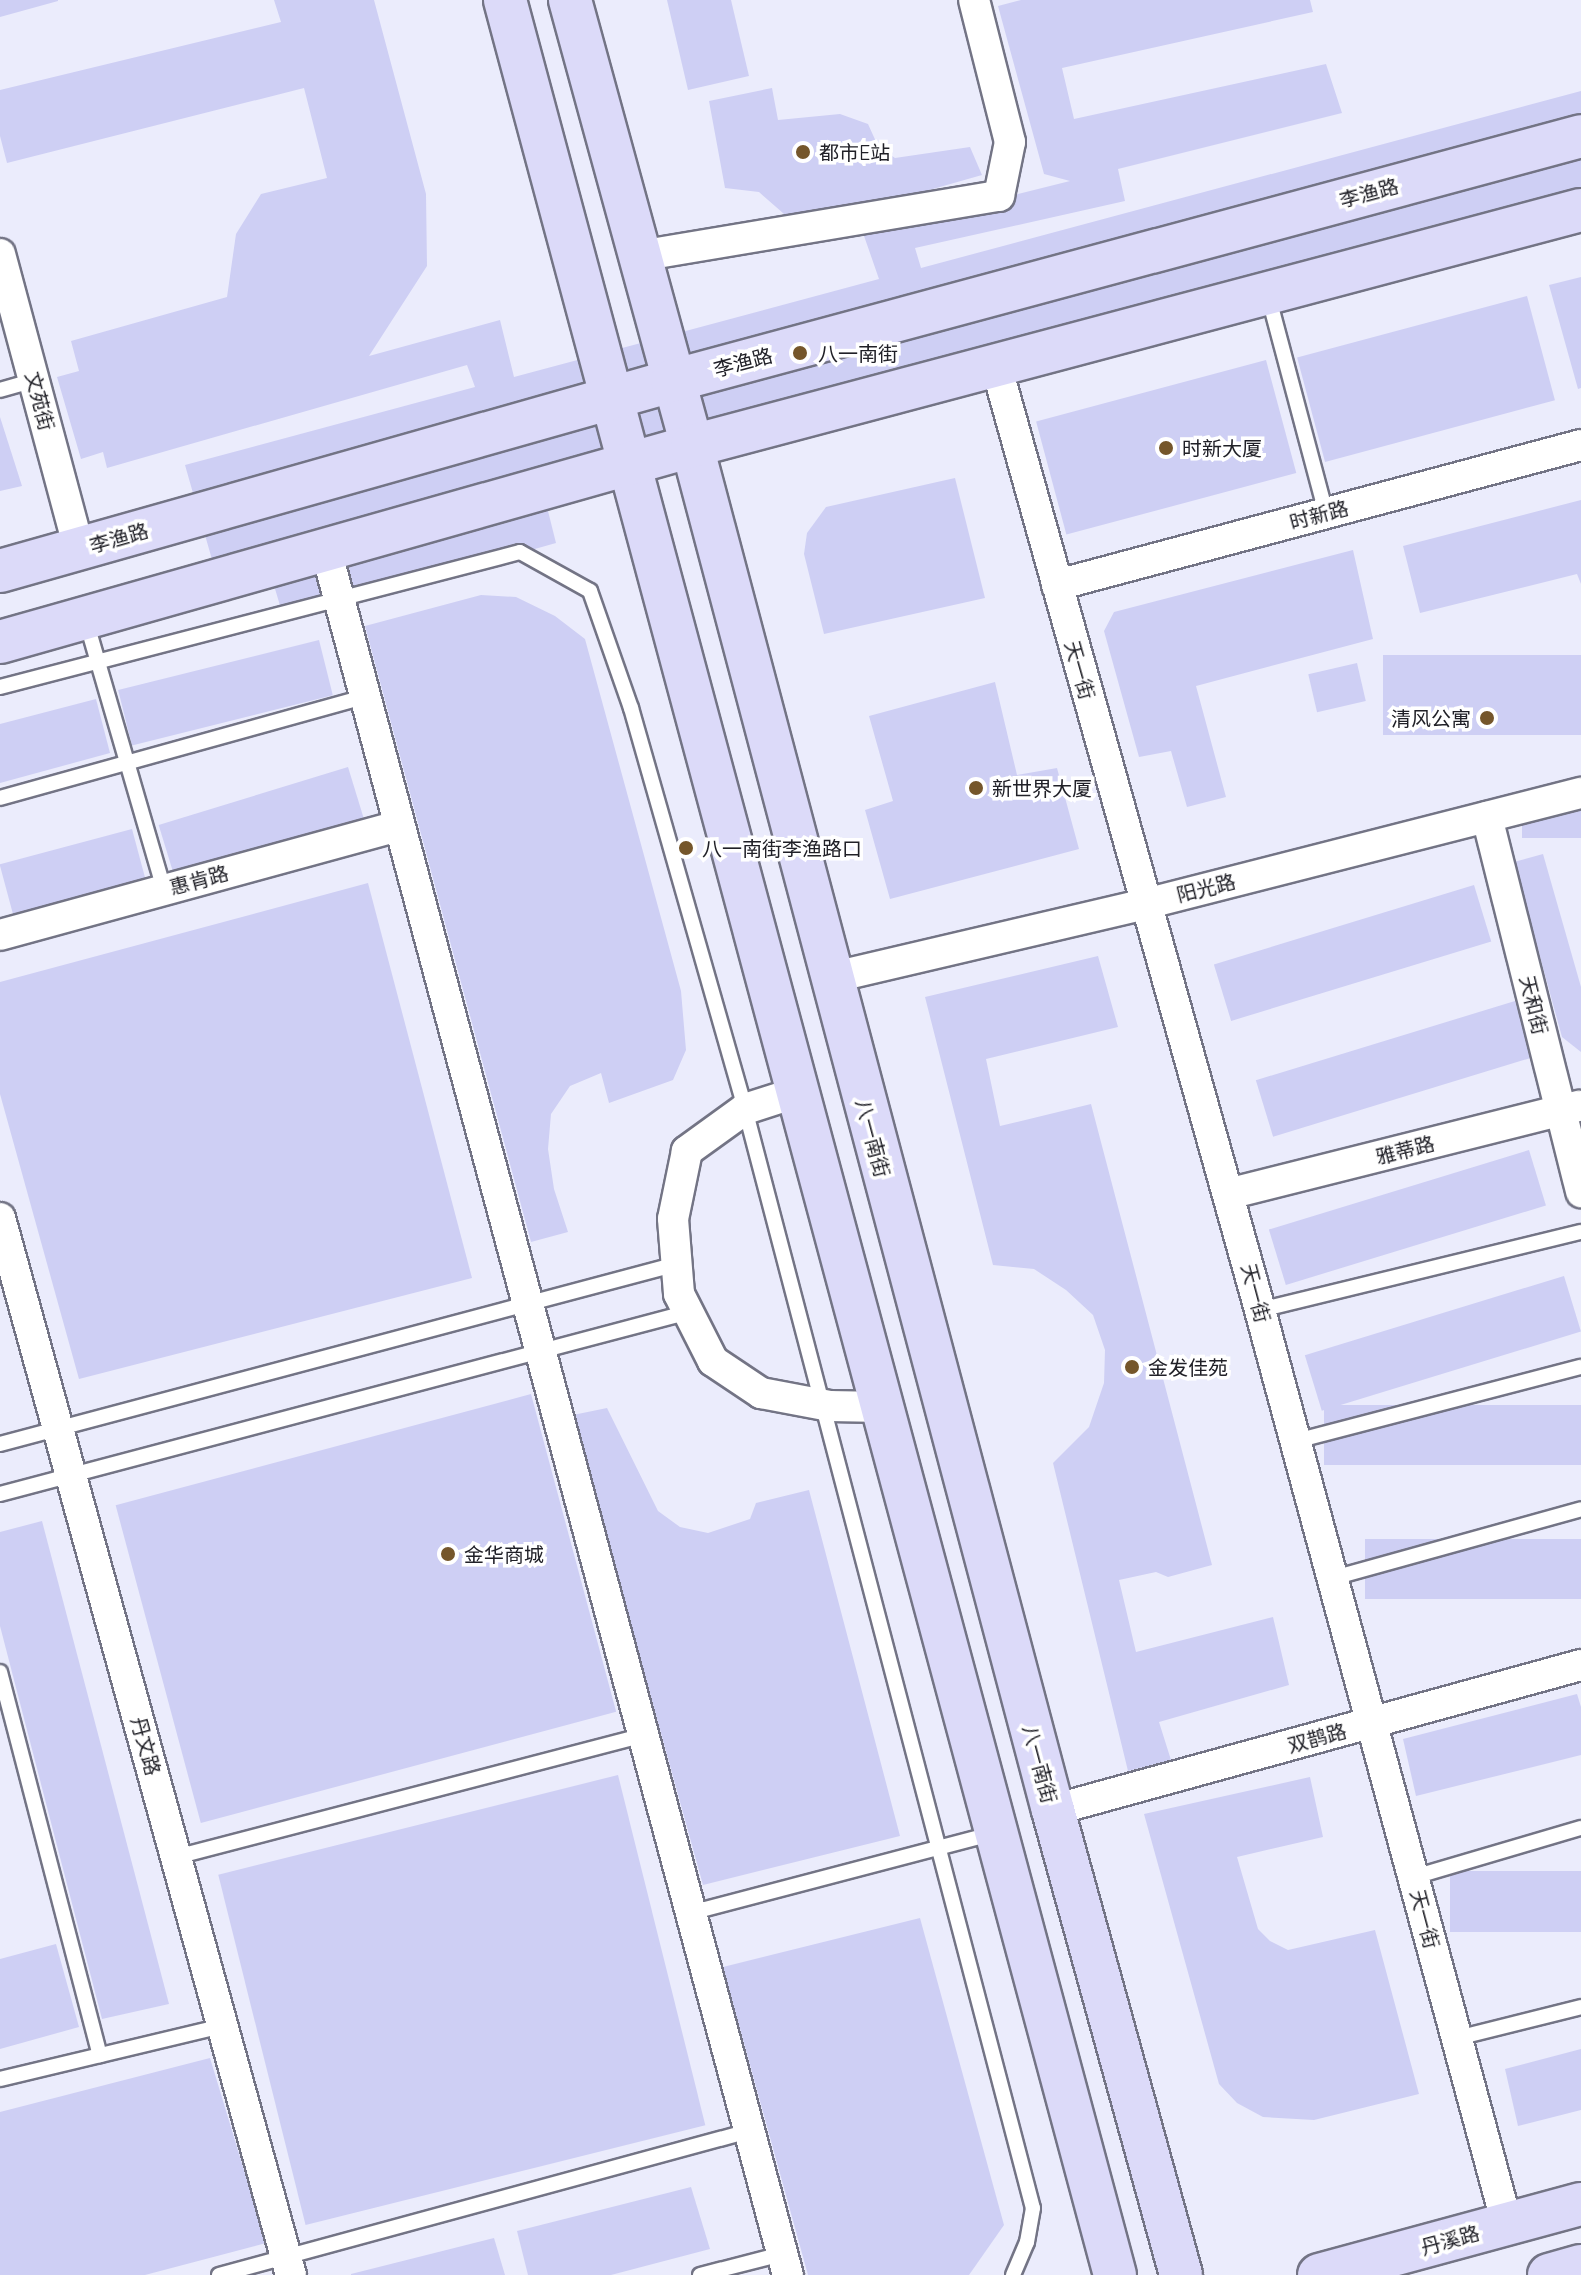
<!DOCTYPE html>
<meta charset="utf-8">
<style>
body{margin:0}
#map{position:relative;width:1581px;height:2275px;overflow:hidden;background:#ebecfc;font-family:Quicksand,"Noto Sans SC",sans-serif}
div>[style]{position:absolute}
.building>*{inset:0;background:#cecff4;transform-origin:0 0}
.roads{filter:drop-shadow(2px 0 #737485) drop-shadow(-2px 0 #737485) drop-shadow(0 2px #737485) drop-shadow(0 -2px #737485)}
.lane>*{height:14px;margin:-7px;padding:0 7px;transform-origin:7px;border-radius:7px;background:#fff}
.street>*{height:30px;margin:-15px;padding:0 15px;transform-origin:15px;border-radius:15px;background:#fff}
.secondary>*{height:42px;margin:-21px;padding:0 21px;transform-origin:21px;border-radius:21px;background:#dcdaf9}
.dots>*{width:22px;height:22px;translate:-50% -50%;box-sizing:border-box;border:4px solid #fff;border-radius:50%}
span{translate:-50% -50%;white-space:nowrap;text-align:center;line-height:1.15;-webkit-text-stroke:7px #fff;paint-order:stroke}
.poi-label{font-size:20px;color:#202027}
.left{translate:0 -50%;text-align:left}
.right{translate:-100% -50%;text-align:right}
.street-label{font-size:20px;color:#202027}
</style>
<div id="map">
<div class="building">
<div style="clip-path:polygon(0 0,58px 0,58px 1px,0 17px)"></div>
<div style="clip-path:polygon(274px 0,374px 0,426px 194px,427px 266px,369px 356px,500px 320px,514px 377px,879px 279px,863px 233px,1070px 181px,1044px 174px,998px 6px,1021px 0,1310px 0,1313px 12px,1062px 68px,1074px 119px,1326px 64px,1342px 113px,1118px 169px,1125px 201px,915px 248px,921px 268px,1581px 91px,1581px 196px,539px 475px,556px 543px,284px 619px,273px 582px,511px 520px,501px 486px,213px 563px,185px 465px,475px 387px,467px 365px,107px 468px,103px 452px,81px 459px,57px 377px,79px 371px,71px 341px,227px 297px,236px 234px,261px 194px,327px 178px,304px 88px,7px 163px,0 136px,0 90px,281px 22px)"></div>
<div style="clip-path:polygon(667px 0,731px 0,749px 76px,688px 90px)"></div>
<div style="clip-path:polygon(772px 88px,778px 120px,840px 114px,868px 124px,878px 146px,895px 158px,970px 147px,982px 175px,799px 227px,759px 192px,725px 188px,709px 101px)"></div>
<div style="clip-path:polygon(1581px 277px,1581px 388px,1578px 389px,1549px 285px)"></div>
<div style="left:1527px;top:296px;width:108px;height:238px;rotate:75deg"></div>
<div style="left:1266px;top:360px;width:117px;height:238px;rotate:75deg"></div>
<div style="clip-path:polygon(0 417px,22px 486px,0 491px)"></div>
<div style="clip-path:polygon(955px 478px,985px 598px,824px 634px,804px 554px,807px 533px,826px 507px)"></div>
<div style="clip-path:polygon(1581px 500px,1581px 584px,1577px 574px,1420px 613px,1403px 546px)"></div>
<div style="clip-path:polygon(1353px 550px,1373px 639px,1196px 686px,1226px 797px,1187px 807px,1171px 751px,1139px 757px,1104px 631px,1114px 612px)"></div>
<div style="clip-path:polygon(481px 595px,516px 597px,555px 616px,585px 639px,681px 991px,686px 1050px,673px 1080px,609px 1103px,601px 1073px,570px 1086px,551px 1114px,548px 1149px,554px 1189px,568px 1232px,531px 1242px,365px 626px)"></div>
<div style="left:319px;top:640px;width:57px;height:207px;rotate:76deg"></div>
<div style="left:1581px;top:655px;width:80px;height:198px;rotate:90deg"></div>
<div style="left:1357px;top:663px;width:39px;height:50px;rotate:77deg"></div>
<div style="clip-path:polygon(995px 682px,1017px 775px,1057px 768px,1079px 849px,890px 899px,865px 810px,893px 801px,869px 716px)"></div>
<div style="clip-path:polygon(96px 699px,110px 753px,0 783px,0 724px)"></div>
<div style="left:348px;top:767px;width:55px;height:198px;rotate:73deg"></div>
<div style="left:1581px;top:810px;width:28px;height:59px;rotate:90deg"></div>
<div style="left:132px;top:829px;width:56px;height:137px;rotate:75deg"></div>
<div style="clip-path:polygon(1543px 854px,1581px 987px,1581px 1052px,1562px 1037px,1514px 862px)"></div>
<div style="clip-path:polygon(368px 883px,472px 1278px,79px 1379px,0 1094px,0 982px)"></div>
<div style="left:1474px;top:885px;width:59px;height:272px;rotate:73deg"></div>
<div style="clip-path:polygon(1098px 956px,1118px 1027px,986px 1059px,1000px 1126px,1091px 1104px,1212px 1565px,1168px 1577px,1156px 1572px,1119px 1580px,1136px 1652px,1273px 1617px,1289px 1685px,1159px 1722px,1171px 1760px,1128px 1771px,1053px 1463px,1089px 1427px,1104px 1383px,1105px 1350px,1093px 1315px,1066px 1290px,1034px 1269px,993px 1265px,925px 997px)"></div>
<div style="left:1515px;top:1001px;width:59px;height:271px;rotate:73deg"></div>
<div style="left:1529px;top:1150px;width:58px;height:272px;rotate:73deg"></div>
<div style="left:1564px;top:1276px;width:58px;height:271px;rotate:73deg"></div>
<div style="left:531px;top:1394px;width:329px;height:430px;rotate:75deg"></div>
<div style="left:1581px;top:1405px;width:60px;height:257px;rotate:90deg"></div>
<div style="clip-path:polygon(607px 1408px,658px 1511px,680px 1527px,708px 1533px,750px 1519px,756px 1503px,809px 1490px,900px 1836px,703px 1885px,573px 1415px)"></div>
<div style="clip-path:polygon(42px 1521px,169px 2004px,102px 2019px,0 1626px,0 1532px)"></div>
<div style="left:1581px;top:1539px;width:60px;height:216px;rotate:90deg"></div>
<div style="clip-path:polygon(1577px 1694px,1581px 1707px,1581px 1755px,1416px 1796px,1403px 1739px)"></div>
<div style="left:618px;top:1775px;width:361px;height:412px;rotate:76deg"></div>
<div style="clip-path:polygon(1310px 1777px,1323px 1837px,1237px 1857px,1258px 1929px,1270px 1941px,1288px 1950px,1375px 1930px,1419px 2094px,1314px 2120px,1263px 2117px,1237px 2103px,1219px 2084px,1144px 1814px)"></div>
<div style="left:1581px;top:1871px;width:61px;height:131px;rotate:90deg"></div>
<div style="clip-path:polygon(920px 1918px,1004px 2225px,969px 2275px,808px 2275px,723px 1967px)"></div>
<div style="clip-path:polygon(56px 1944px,79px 2027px,0 2049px,0 1959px)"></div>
<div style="clip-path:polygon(1581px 2049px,1581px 2110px,1518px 2126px,1505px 2069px)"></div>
<div style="clip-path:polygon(210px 2058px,266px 2243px,145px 2275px,0 2275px,0 2112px)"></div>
<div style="clip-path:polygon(691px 2187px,710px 2249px,611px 2275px,528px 2275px,517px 2231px)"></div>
<div style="clip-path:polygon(494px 2238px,505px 2275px,351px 2275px,351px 2274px)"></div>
</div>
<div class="roads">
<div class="lane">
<div style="left:1268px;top:295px;width:226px;rotate:75.1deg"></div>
<div style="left:0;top:390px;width:35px;rotate:-16deg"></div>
<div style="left:86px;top:621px;width:280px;rotate:73.8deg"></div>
<div style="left:0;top:687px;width:537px;rotate:-14.55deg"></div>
<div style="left:520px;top:552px;width:80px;rotate:29.1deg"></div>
<div style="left:590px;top:591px;width:124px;rotate:70.7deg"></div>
<div style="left:631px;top:708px;width:417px;rotate:74.1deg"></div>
<div style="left:745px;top:1109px;width:1136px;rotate:75.32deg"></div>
<div style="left:1033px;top:2208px;width:35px;rotate:100deg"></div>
<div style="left:1027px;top:2242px;width:36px;rotate:113deg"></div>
<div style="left:0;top:798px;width:378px;rotate:-15.5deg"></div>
<div style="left:1260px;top:1310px;width:330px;rotate:-13.7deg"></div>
<div style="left:1296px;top:1441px;width:294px;rotate:-14.6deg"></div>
<div style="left:0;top:1444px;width:701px;rotate:-14.89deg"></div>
<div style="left:0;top:1494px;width:713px;rotate:-14.8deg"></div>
<div style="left:1333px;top:1578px;width:257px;rotate:-15.5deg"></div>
<div style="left:0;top:1672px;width:396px;rotate:75.4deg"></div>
<div style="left:176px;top:1857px;width:481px;rotate:-14.6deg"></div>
<div style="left:1414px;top:1877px;width:174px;rotate:-16.4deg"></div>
<div style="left:690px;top:1913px;width:312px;rotate:-14.7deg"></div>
<div style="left:1457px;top:2038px;width:128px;rotate:-14deg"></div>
<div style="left:0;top:2079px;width:229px;rotate:-13.4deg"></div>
<div style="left:219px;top:2275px;width:549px;rotate:-15.2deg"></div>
<div style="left:700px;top:2275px;width:85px;rotate:-14.4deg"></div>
</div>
<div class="street">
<div style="left:0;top:254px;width:305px;rotate:75deg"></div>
<div style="left:639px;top:256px;width:365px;rotate:-9.5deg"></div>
<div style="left:999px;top:196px;width:55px;rotate:-78.5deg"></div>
<div style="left:1010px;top:142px;width:146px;rotate:-104.2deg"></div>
<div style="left:996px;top:365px;width:981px;rotate:74.39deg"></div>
<div style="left:1260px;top:1310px;width:947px;rotate:74.88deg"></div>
<div style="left:326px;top:550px;width:1786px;rotate:75.01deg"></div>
<div style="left:1057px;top:585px;width:542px;rotate:-14.96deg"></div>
<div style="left:1487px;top:817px;width:387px;rotate:75.9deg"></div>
<div style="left:0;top:935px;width:413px;rotate:-15.3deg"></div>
<div style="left:830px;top:978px;width:324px;rotate:-13.2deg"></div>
<div style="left:1145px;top:904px;width:450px;rotate:-14.3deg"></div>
<div style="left:798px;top:1092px;width:56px;rotate:162.2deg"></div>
<div style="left:745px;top:1109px;width:72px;rotate:144.1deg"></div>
<div style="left:687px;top:1151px;width:69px;rotate:101.6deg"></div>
<div style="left:673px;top:1219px;width:75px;rotate:85.4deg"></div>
<div style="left:679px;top:1294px;width:75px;rotate:63.1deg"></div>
<div style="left:713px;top:1361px;width:58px;rotate:33.7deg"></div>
<div style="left:761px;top:1393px;width:70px;rotate:10.7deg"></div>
<div style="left:830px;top:1406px;width:53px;rotate:1.1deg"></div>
<div style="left:1228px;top:1194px;width:362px;rotate:-14.1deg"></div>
<div style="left:0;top:1218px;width:1096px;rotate:74.61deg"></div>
<div style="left:1053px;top:1810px;width:548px;rotate:-15.36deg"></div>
</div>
<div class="secondary">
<div style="left:505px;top:0;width:2355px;rotate:74.99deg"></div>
<div style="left:570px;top:0;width:462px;rotate:74.7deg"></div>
<div style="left:692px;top:446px;width:1411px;rotate:75.18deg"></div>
<div style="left:1053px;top:1810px;width:482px;rotate:74.6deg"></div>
<div style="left:0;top:571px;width:698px;rotate:-15.79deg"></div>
<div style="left:672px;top:381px;width:941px;rotate:-15.08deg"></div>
<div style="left:0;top:642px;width:719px;rotate:-15.81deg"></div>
<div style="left:692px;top:446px;width:920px;rotate:-14.87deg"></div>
<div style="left:1319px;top:2275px;width:271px;rotate:-15.2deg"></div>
<div style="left:1549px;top:2275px;width:33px;rotate:-16deg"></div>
</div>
</div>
<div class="dots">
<div style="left:803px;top:152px;background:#75562b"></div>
<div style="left:800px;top:353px;background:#75562b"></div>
<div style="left:1166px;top:448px;background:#75562b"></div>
<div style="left:1487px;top:718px;background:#75562b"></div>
<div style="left:976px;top:788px;background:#75562b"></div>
<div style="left:686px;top:848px;background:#75562b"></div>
<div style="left:1132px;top:1367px;background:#75562b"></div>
<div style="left:448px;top:1554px;background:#75562b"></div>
</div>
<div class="poi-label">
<span class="left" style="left:819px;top:152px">都市E站</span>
<span class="left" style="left:818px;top:353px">八一南街</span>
<span class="left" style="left:1182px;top:448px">时新大厦</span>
<span class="right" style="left:1471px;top:718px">清风公寓</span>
<span class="left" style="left:992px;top:788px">新世界大厦</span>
<span class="left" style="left:702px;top:848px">八一南街李渔路口</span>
<span class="left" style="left:1148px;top:1367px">金发佳苑</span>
<span class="left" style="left:464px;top:1554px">金华商城</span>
</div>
<div class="street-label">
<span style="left:1369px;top:193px;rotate:-15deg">李渔路</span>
<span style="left:743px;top:362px;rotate:-15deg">李渔路</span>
<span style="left:40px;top:401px;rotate:75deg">文苑街</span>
<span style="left:1319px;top:515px;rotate:-15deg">时新路</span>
<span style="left:119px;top:538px;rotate:-16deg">李渔路</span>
<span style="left:1080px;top:670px;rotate:74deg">天一街</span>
<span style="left:199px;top:880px;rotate:-15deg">惠肯路</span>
<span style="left:1206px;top:888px;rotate:-14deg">阳光路</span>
<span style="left:1534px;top:1005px;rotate:76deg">天和街</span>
<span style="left:873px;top:1138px;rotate:75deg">八一南街</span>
<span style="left:1405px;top:1150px;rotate:-14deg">雅蒂路</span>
<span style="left:1256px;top:1293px;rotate:75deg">天一街</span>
<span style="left:1317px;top:1738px;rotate:-15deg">双鹊路</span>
<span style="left:146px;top:1746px;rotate:75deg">丹文路</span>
<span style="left:1040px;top:1764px;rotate:75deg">八一南街</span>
<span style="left:1425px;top:1919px;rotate:75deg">天一街</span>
<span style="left:1450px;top:2240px;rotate:-15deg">丹溪路</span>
</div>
</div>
